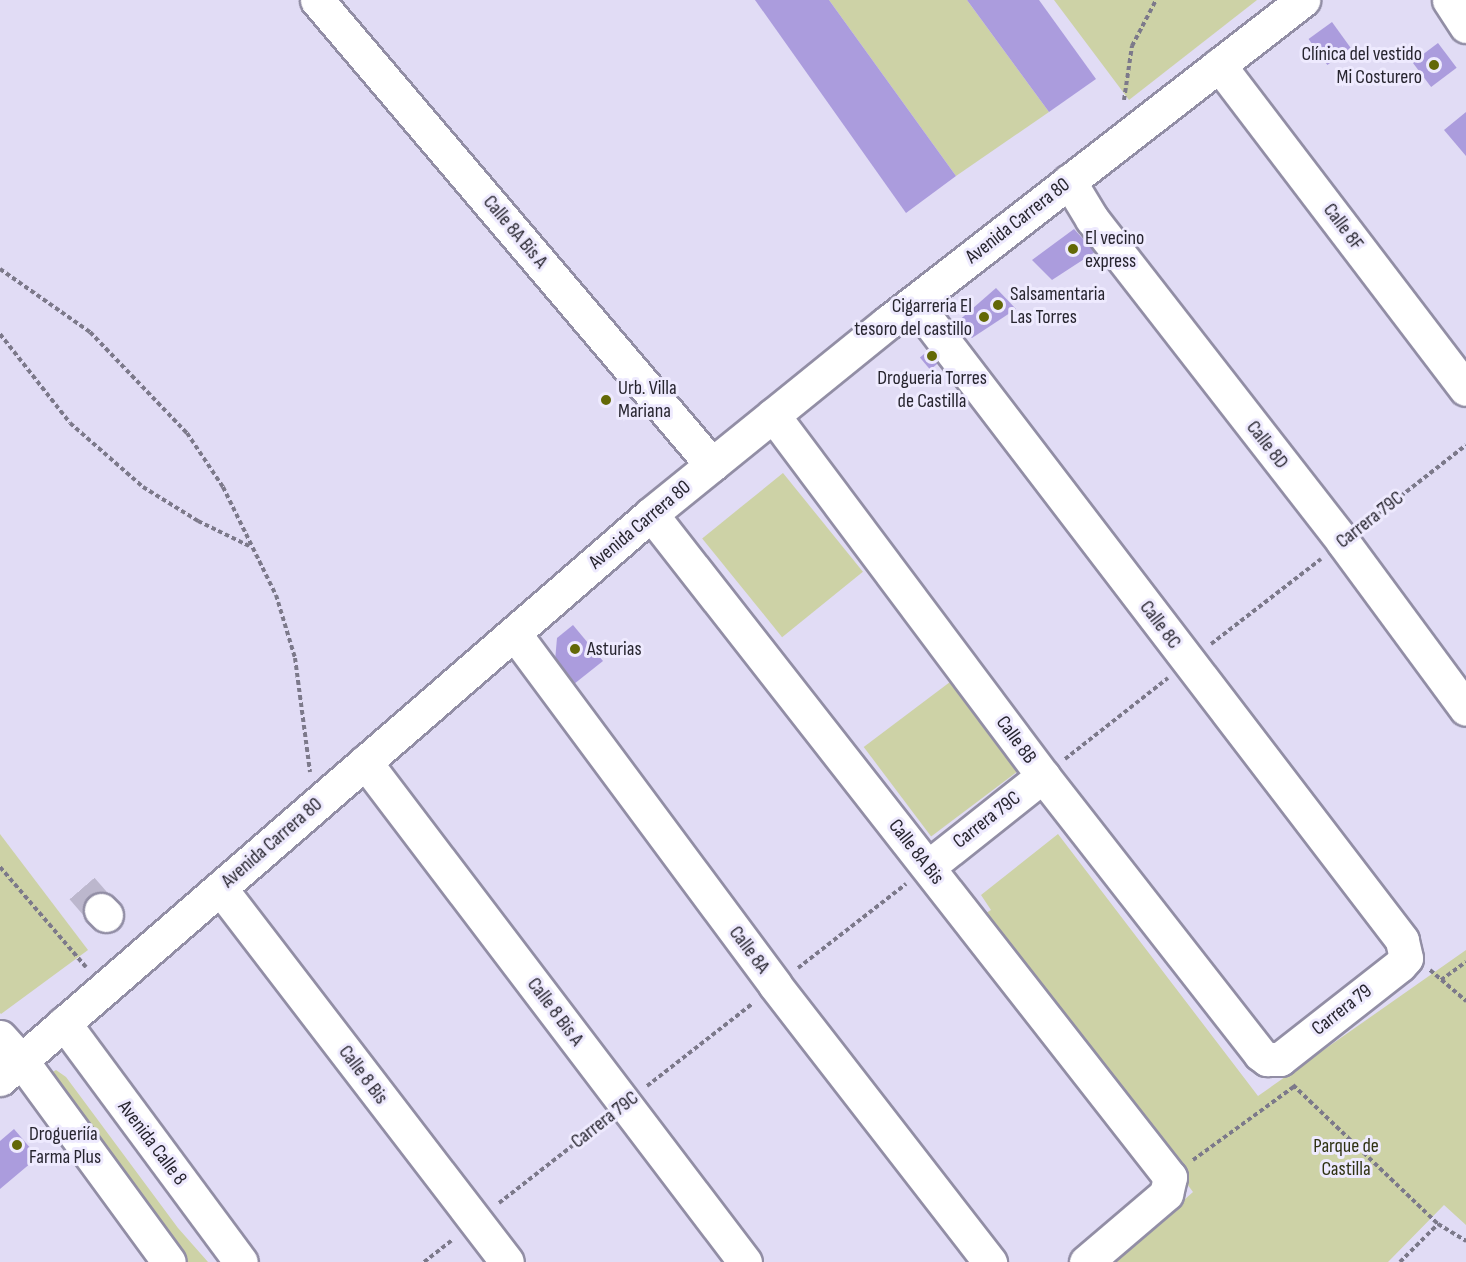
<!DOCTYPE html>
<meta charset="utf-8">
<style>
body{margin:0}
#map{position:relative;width:1466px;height:1262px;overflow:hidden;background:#e1dcf5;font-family:"Sofia Sans Condensed",sans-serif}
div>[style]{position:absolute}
.green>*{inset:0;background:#cdd2a6;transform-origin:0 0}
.building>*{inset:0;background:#ab9cdd;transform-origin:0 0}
.minor-tunnel>*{height:33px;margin-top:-16.5px;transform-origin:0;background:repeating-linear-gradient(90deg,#bcb7cd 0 33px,transparent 0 49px)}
.path>*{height:4px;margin-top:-2px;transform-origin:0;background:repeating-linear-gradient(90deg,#7c798a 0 4.5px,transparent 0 7.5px)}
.roads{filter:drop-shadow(2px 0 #928ea5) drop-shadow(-2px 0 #928ea5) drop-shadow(0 2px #928ea5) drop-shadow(0 -2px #928ea5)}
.minor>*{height:33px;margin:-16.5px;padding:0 16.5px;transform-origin:16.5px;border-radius:16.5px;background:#fff}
.dots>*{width:16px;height:16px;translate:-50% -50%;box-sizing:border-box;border:3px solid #eeeafe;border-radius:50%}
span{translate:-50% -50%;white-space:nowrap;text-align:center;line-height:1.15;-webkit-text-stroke:6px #eeeafe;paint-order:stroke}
.poi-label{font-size:20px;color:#27252f}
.right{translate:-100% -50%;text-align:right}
.left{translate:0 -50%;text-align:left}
.street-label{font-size:20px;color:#27252f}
.park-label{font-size:20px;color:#2f3212}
</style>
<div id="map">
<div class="green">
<div style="clip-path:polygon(829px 0,967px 0,1049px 112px,956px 176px)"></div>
<div style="clip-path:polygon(1054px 0,1257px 0,1129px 100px)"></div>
<div style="left:783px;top:473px;width:127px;height:104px;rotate:51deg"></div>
<div style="left:950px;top:682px;width:112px;height:108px;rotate:53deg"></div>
<div style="clip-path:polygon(0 834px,88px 950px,1px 1014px,0 1013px)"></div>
<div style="clip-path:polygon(1058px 834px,1258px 1096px,1466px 950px,1466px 1225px,1444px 1205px,1388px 1262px,1114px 1262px,1193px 1192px,986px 913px,991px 910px,981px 895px)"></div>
<div style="clip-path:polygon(56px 1070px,66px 1077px,178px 1228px,208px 1262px,182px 1262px,46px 1076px)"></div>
</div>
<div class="building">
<div style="clip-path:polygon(755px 0,829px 0,956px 176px,906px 213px)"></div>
<div style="clip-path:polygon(967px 0,1039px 0,1096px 79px,1049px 112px)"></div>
<div style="left:1332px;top:22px;width:32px;height:29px;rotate:54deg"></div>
<div style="left:1438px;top:43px;width:31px;height:32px;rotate:53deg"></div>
<div style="clip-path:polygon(1466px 112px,1466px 156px,1444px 130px)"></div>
<div style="clip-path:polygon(1074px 229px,1095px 252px,1052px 280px,1032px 260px)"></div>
<div style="clip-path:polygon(996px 288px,1016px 309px,972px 338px,956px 323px)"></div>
<div style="left:936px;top:344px;width:16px;height:21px;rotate:50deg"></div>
<div style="clip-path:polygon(573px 625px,603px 661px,574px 684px,555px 661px,557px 638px)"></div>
<div style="clip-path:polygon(14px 1129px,38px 1157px,0 1189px,0 1141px)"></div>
</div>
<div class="minor-tunnel">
<div style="left:82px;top:888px;width:29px;rotate:49deg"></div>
</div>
<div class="path">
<div style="left:1124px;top:100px;width:55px;rotate:-81.6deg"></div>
<div style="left:1132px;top:46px;width:52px;rotate:-62.4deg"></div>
<div style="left:0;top:269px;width:110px;rotate:35deg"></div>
<div style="left:90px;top:332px;width:140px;rotate:46.2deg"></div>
<div style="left:187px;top:433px;width:65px;rotate:56.3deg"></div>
<div style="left:223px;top:487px;width:120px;rotate:63.9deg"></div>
<div style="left:276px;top:595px;width:66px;rotate:73.2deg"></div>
<div style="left:295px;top:658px;width:115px;rotate:82.5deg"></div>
<div style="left:0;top:334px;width:113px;rotate:51.8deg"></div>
<div style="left:70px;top:423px;width:97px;rotate:41.2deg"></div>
<div style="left:143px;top:487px;width:65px;rotate:31.7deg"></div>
<div style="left:198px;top:521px;width:57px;rotate:26.1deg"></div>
<div style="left:1365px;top:524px;width:128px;rotate:-38deg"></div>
<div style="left:1211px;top:644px;width:139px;rotate:-37.7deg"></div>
<div style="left:1065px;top:759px;width:131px;rotate:-38.2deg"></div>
<div style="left:0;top:867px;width:132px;rotate:49.3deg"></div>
<div style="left:798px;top:968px;width:137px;rotate:-37.9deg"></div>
<div style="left:1430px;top:970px;width:48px;rotate:40.7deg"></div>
<div style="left:1441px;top:980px;width:31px;rotate:-36deg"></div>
<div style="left:1293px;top:1085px;width:201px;rotate:43.8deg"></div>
<div style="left:1438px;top:1224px;width:33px;rotate:31deg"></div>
<div style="left:647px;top:1086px;width:133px;rotate:-38deg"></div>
<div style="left:1193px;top:1160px;width:126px;rotate:-36deg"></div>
<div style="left:499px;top:1203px;width:133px;rotate:-38deg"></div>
<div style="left:424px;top:1262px;width:37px;rotate:-38deg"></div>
<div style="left:1400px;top:1262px;width:54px;rotate:-45deg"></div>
</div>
<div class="roads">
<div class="minor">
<div style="left:317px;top:0;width:610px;rotate:49.65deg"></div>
<div style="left:1449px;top:0;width:31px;rotate:57deg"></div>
<div style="left:1219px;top:65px;width:407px;rotate:52.7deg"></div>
<div style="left:1069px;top:181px;width:44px;rotate:58.8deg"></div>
<div style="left:1092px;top:219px;width:409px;rotate:52.1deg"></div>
<div style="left:1343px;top:542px;width:207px;rotate:53.6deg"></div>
<div style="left:773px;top:415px;width:451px;rotate:53.2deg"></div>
<div style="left:1043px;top:776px;width:353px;rotate:52deg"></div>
<div style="left:1260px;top:1054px;width:9px;rotate:36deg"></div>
<div style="left:1267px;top:1059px;width:13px"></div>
<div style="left:1280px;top:1059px;width:152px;rotate:-38.1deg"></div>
<div style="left:1400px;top:965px;width:9px;rotate:-49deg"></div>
<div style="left:1406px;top:958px;width:18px;rotate:-103deg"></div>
<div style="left:1402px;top:940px;width:803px;rotate:-127.41deg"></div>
<div style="left:651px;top:514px;width:842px;rotate:51.95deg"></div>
<div style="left:1170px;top:1177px;width:17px;rotate:103deg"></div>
<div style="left:1166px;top:1194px;width:105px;rotate:139.6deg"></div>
<div style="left:514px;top:633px;width:438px;rotate:53.4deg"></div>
<div style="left:775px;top:985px;width:351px;rotate:52.2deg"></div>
<div style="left:365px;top:762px;width:628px;rotate:52.77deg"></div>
<div style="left:928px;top:867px;width:147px;rotate:-38.4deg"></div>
<div style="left:220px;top:888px;width:471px;rotate:52.5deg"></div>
<div style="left:101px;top:910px;width:7px;rotate:45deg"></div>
<div style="left:64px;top:1023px;width:297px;rotate:53.5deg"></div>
<div style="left:0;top:1037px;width:31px;rotate:48deg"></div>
<div style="left:21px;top:1060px;width:250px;rotate:53.8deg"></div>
<div style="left:0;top:1079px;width:862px;rotate:-40.95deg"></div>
<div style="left:651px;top:514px;width:304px;rotate:-39deg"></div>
<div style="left:887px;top:323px;width:527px;rotate:-37.83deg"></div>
</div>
</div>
<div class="dots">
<div style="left:1434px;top:65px;background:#636807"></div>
<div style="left:1073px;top:249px;background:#636807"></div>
<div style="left:998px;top:305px;background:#636807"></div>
<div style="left:984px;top:317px;background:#636807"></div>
<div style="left:932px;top:356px;background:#636807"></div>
<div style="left:606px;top:400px;background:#636807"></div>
<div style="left:575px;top:649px;background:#636807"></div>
<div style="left:17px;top:1145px;background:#636807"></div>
</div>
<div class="poi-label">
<span class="right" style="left:1422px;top:66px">Clínica del vestido<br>Mi Costurero</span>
<span class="left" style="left:1085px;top:250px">El vecino<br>express</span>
<span class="left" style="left:1010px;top:306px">Salsamentaria<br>Las Torres</span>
<span class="right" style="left:972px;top:318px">Cigarreria El<br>tesoro del castillo</span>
<span style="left:932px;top:390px">Drogueria Torres<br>de Castilla</span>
<span class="left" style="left:618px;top:400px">Urb. Villa<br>Mariana</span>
<span class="left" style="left:587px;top:649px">Asturias</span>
<span class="left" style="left:29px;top:1146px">Drogueriía<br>Farma Plus</span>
</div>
<div class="street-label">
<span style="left:1018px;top:221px;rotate:-38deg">Avenida Carrera 80</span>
<span style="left:1343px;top:227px;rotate:53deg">Calle 8F</span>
<span style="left:515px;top:232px;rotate:50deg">Calle 8A Bis A</span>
<span style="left:1267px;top:445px;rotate:52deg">Calle 8D</span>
<span style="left:1370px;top:520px;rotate:-38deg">Carrera 79C</span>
<span style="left:640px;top:525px;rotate:-40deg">Avenida Carrera 80</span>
<span style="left:1160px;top:625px;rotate:53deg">Calle 8C</span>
<span style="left:1016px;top:740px;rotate:54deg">Calle 8B</span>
<span style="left:987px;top:820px;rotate:-38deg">Carrera 79C</span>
<span style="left:272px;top:843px;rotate:-41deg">Avenida Carrera 80</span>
<span style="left:916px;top:852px;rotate:52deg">Calle 8A Bis</span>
<span style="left:749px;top:950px;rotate:53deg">Calle 8A</span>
<span style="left:1342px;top:1010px;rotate:-38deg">Carrera 79</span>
<span style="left:555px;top:1012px;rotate:53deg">Calle 8 Bis A</span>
<span style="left:363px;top:1075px;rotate:53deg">Calle 8 Bis</span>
<span style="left:605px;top:1120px;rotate:-38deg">Carrera 79C</span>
<span style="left:152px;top:1143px;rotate:53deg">Avenida Calle 8</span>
</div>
<div class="park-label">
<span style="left:1346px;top:1158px">Parque de<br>Castilla</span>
</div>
</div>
